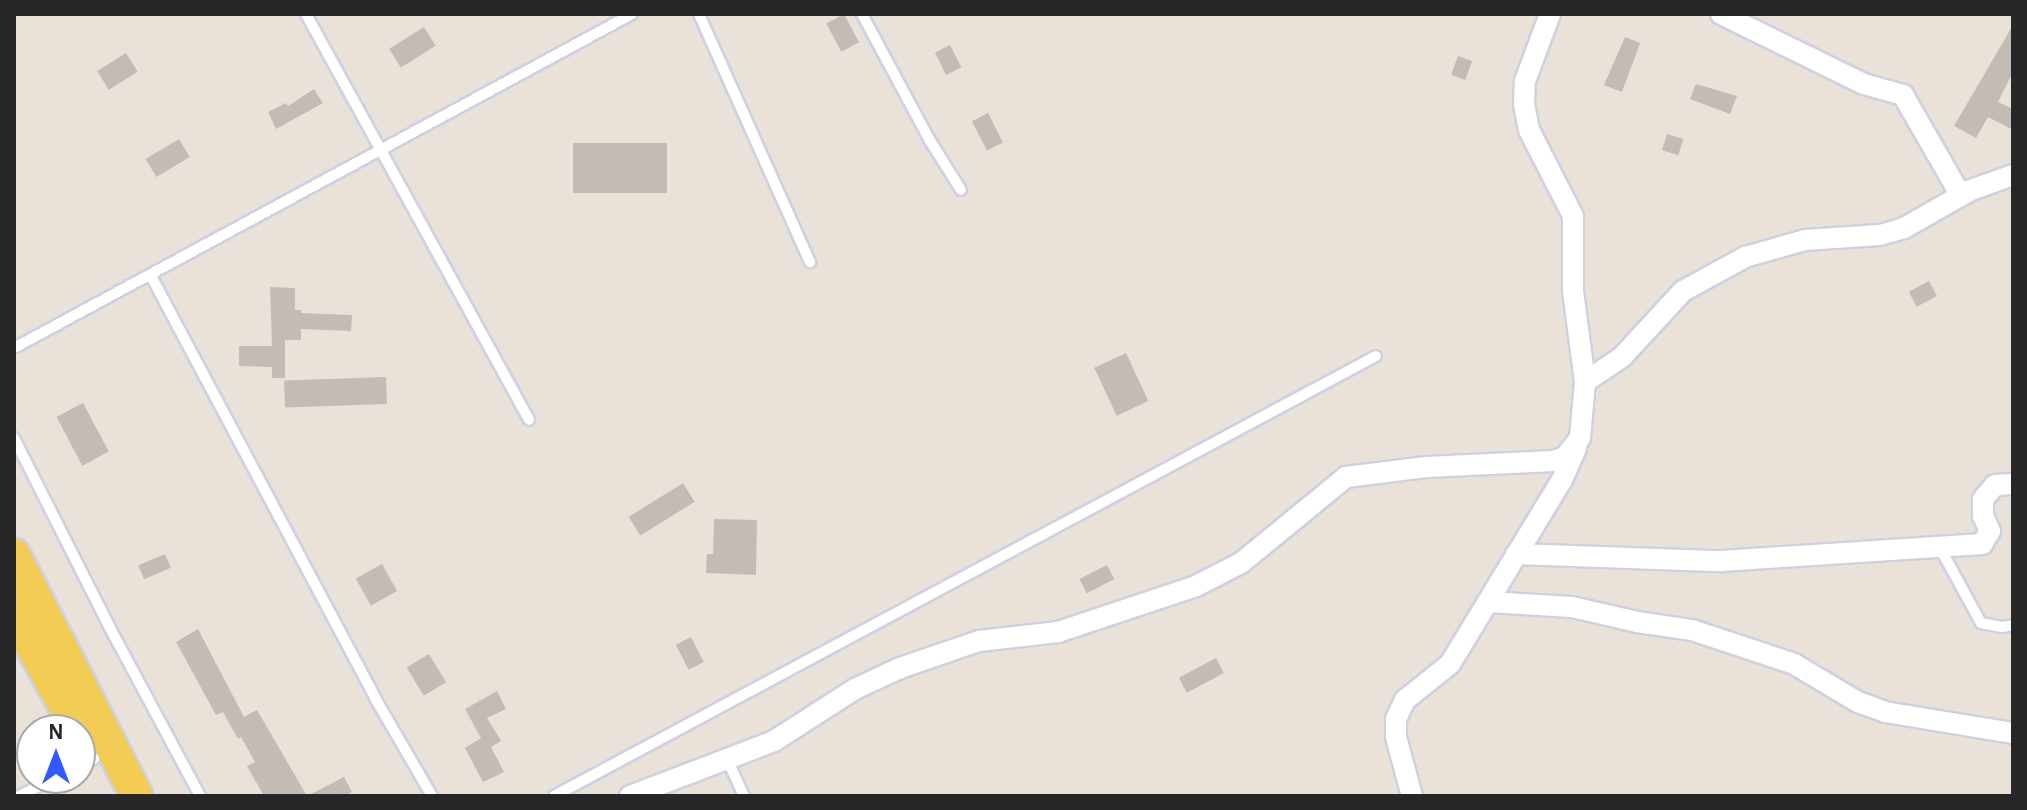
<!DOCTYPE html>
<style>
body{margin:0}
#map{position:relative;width:2027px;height:810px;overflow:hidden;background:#eae2d8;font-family:"Alegreya Sans",sans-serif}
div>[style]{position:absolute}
.building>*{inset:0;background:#c2bcb5;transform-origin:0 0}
.roads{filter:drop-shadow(2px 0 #cdd1e1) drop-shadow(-2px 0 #cdd1e1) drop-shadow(0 2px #cdd1e1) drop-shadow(0 -2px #cdd1e1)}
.lane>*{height:10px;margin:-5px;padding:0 5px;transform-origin:5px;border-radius:5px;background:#fff}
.street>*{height:20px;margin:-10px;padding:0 10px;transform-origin:10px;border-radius:10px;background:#fff}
.primary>*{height:32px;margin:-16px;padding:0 16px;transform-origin:16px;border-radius:16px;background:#f3cc54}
span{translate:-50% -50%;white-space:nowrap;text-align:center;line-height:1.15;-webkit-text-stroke:6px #fff;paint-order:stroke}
.frame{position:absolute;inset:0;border:16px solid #272727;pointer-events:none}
.north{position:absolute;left:16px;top:714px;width:80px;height:80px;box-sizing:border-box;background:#fff;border:2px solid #a9a9a9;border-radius:50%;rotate:0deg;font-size:22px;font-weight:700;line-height:32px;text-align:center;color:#272727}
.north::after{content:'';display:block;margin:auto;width:28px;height:36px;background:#315afe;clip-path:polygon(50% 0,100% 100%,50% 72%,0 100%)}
</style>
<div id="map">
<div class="building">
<div style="left:844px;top:14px;width:32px;height:20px;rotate:62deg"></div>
<div style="clip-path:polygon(2013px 25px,2013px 72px,1998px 102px,2013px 109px,2013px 130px,1988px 117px,1976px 138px,1954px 126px)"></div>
<div style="left:424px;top:27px;width:22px;height:41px;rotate:58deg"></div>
<div style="clip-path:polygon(1625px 37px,1640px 43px,1622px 92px,1604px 85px)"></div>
<div style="left:950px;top:45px;width:25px;height:17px;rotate:63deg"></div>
<div style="left:126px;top:53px;width:22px;height:34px;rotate:58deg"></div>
<div style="left:1458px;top:56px;width:15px;height:20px;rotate:20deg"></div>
<div style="clip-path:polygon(1696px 84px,1737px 96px,1730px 114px,1690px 99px)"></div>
<div style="clip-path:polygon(314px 89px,323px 103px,276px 129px,268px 112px,286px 103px,288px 106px)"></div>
<div style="left:988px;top:113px;width:33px;height:18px;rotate:63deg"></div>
<div style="left:1667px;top:134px;width:17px;height:17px;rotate:17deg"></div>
<div style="left:179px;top:139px;width:21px;height:39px;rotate:59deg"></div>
<div style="left:667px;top:143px;width:50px;height:94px;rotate:90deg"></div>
<div style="left:1929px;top:281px;width:17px;height:23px;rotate:62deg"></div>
<div style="clip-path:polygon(270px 287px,295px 288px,295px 310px,301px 310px,301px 313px,352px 315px,351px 331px,301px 329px,301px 340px,285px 340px,285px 378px,272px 378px,272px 367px,239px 366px,239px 346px,272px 346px)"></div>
<div style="left:1126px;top:353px;width:53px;height:35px;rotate:65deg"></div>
<div style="left:386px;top:377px;width:27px;height:102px;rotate:88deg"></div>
<div style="left:83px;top:403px;width:55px;height:30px;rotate:62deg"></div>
<div style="left:683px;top:483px;width:22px;height:64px;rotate:58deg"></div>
<div style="clip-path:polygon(714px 519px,757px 520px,756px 575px,706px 573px,707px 554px,713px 554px)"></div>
<div style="left:165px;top:554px;width:15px;height:29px;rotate:67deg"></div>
<div style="left:382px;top:564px;width:31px;height:30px;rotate:61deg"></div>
<div style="left:1107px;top:565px;width:16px;height:31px;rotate:63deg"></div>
<div style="clip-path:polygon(198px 629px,244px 717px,257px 710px,307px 796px,264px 796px,247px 766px,255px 762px,241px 737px,238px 739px,223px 712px,216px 715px,176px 642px)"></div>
<div style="left:691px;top:637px;width:28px;height:17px;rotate:63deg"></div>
<div style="left:429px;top:654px;width:33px;height:26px;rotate:59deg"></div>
<div style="left:1216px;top:658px;width:17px;height:42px;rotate:62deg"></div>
<div style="clip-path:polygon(497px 691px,506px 709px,487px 718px,501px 741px,491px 747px,504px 772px,483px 782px,465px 748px,481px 738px,465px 709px)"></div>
<div style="clip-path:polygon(344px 777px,352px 792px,343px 796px,307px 796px)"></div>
</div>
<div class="roads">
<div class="lane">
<div style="left:306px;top:14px;width:463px;rotate:61.2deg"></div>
<div style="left:699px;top:14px;width:272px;rotate:65.9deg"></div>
<div style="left:862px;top:14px;width:142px;rotate:61.8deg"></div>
<div style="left:929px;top:139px;width:60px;rotate:57.9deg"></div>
<div style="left:151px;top:276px;width:478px;rotate:62deg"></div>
<div style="left:375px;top:698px;width:113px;rotate:59.8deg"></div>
<div style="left:14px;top:348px;width:702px;rotate:-28.39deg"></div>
<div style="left:14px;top:438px;width:213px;rotate:63.2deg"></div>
<div style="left:110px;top:628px;width:191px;rotate:61.8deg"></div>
<div style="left:1940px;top:548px;width:85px;rotate:61.3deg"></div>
<div style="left:1981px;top:623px;width:21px;rotate:11deg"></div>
<div style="left:2002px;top:627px;width:11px;rotate:-10deg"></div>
<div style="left:727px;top:759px;width:41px;rotate:65.3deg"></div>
<div style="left:80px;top:766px;width:16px;rotate:-27deg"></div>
<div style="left:19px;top:796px;width:41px;rotate:-25.9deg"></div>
<div style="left:554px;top:796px;width:932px;rotate:-28.16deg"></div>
</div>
<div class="street">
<div style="left:1721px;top:14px;width:159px;rotate:26.1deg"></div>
<div style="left:1864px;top:84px;width:41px;rotate:15.8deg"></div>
<div style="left:1903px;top:95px;width:116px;rotate:60.1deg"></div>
<div style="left:1585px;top:382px;width:45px;rotate:-34deg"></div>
<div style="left:1622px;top:357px;width:90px;rotate:-47.3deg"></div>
<div style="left:1683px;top:291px;width:71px;rotate:-28.7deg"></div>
<div style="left:1745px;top:257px;width:62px;rotate:-15.8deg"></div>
<div style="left:1805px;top:240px;width:75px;rotate:-3.8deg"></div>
<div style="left:1880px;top:235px;width:25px;rotate:-16deg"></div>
<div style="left:1904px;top:228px;width:77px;rotate:-29.6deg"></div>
<div style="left:1971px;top:190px;width:45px;rotate:-19.7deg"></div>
<div style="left:1516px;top:554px;width:205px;rotate:2deg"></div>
<div style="left:1721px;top:561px;width:262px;rotate:-3.7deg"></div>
<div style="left:1982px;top:544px;width:15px;rotate:-58deg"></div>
<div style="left:1990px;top:531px;width:17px;rotate:-115deg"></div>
<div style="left:1983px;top:516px;width:17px;rotate:-90deg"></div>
<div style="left:1983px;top:499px;width:18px;rotate:-49deg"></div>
<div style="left:1995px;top:485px;width:18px;rotate:-3deg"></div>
<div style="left:1488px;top:602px;width:84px;rotate:3.4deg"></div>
<div style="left:1572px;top:607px;width:67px;rotate:13deg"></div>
<div style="left:1637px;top:622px;width:56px;rotate:8.3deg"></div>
<div style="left:1692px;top:630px;width:108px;rotate:18.4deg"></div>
<div style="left:1794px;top:664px;width:74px;rotate:30.7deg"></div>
<div style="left:1858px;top:702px;width:29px;rotate:20deg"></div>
<div style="left:1885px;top:712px;width:130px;rotate:9.3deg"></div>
<div style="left:630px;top:796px;width:154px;rotate:-20.9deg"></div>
<div style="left:774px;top:741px;width:96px;rotate:-32.7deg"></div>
<div style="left:855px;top:689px;width:50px;rotate:-25deg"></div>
<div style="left:900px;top:668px;width:83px;rotate:-18.9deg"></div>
<div style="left:979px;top:641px;width:80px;rotate:-6.5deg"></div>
<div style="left:1058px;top:632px;width:145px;rotate:-18.4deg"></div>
<div style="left:1196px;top:586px;width:51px;rotate:-27.1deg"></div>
<div style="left:1241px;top:563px;width:136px;rotate:-39.3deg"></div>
<div style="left:1346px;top:477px;width:81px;rotate:-7.1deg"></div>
<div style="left:1426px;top:467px;width:128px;rotate:-2.7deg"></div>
<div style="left:1554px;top:461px;width:12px;rotate:-20deg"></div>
<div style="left:1565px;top:457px;width:24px;rotate:-52deg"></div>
<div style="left:1580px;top:438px;width:56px;rotate:-84.9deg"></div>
<div style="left:1585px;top:382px;width:92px;rotate:-97.5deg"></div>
<div style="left:1573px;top:291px;width:75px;rotate:-90deg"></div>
<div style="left:1573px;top:216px;width:97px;rotate:-117.1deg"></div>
<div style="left:1529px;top:130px;width:26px;rotate:-101deg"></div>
<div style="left:1524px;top:104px;width:23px;rotate:-88deg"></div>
<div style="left:1525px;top:81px;width:72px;rotate:-69.5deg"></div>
<div style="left:1412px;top:796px;width:61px;rotate:-105.2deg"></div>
<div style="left:1396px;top:737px;width:18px;rotate:-90deg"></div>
<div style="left:1396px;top:719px;width:21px;rotate:-65deg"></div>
<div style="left:1405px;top:700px;width:58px;rotate:-38.7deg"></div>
<div style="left:1450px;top:664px;width:215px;rotate:-58.7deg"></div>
<div style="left:1562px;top:480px;width:35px;rotate:-66deg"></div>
</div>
<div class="primary">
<div style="left:14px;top:555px;width:271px;rotate:63deg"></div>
<div style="left:14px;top:614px;width:132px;rotate:61.1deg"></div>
</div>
</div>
<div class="frame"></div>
<div class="north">N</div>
</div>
